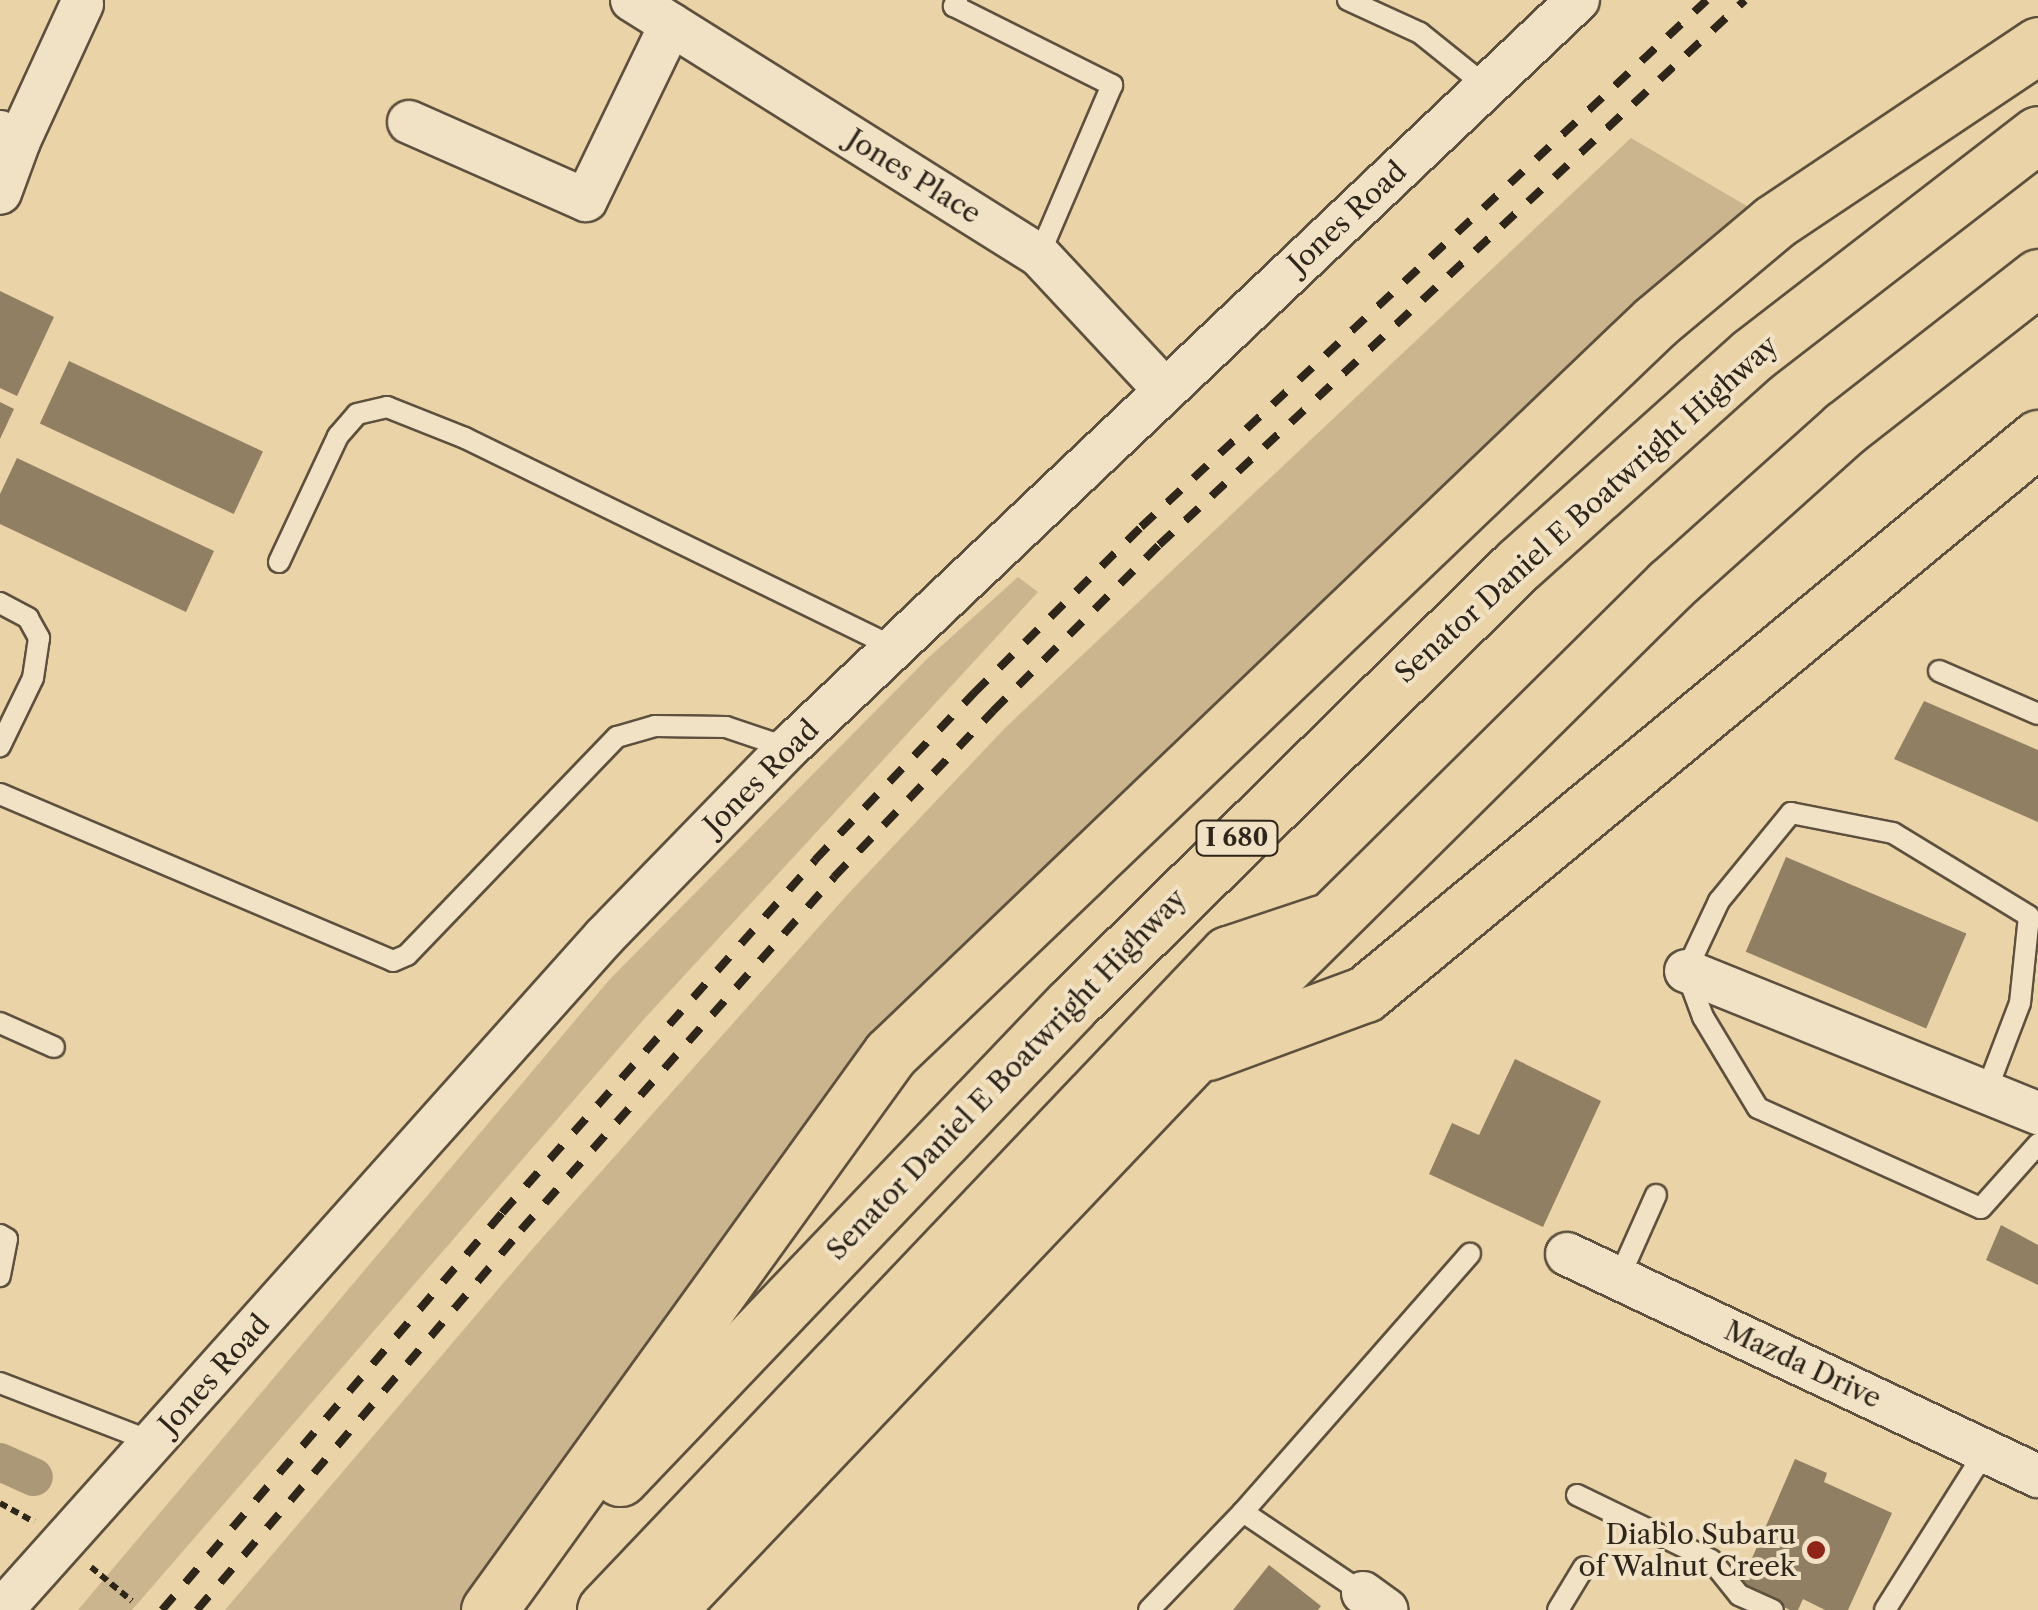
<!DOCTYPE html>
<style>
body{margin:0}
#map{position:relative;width:2038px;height:1610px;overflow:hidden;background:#ead3a6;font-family:"Libre Caslon Text",serif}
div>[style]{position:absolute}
.green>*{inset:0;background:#cab58e}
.canal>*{height:38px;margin:-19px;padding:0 19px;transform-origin:19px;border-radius:19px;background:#aa9877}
.building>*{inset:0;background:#907f63;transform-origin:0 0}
.path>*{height:6px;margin-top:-3px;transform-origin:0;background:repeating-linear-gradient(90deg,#2e251b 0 8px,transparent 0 13px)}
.roads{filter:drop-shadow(2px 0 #5d503e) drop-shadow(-2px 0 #5d503e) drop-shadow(0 2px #5d503e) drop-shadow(0 -2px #5d503e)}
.service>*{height:20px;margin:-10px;padding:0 10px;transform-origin:10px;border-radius:10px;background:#f1e2c5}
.minor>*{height:42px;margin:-21px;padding:0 21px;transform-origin:21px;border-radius:21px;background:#f1e2c5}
.motorway>*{height:55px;margin:-27.5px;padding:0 27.5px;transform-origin:27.5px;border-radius:27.5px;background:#ead3a6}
.rail>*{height:8px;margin-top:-4px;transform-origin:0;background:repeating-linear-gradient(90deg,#2e251b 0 18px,transparent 0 36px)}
.dots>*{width:28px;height:28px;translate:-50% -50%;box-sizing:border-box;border:5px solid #f1e2c5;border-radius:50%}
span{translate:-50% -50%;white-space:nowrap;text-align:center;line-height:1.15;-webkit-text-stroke:8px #f1e2c5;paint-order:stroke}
.shield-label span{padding:2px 8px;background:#f1e2c5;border:2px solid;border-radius:8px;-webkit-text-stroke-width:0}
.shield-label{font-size:25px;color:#2e251b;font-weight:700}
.street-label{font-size:28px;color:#2e251b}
.poi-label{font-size:28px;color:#2e251b}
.right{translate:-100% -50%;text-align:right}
</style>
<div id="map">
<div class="green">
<div style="clip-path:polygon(1631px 138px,1774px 222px,890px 1054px,489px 1610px,225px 1610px,535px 1246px,848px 894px,1006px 727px)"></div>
<div style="clip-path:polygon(1018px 577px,1038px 592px,645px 1018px,132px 1610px,78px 1610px,610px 979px,928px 658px)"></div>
</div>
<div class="canal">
<div style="left:0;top:1462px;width:37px;rotate:24deg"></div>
</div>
<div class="building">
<div style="clip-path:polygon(0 291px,54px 317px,17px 396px,0 388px)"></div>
<div style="left:69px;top:361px;width:214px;height:69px;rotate:25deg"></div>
<div style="clip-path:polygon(0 402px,14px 409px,0 439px)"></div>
<div style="clip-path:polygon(17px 458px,214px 551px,186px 612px,0 524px,0 494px)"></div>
<div style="clip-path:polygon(1924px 701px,2038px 750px,2038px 822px,1894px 759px)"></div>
<div style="left:1786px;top:857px;width:196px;height:103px;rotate:23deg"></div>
<div style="clip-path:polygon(1515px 1059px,1601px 1101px,1543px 1227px,1429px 1174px,1452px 1123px,1479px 1135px)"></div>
<div style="clip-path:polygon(2001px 1225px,2038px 1245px,2038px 1285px,1986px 1260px)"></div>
<div style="clip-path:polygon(1795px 1459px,1827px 1473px,1824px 1482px,1892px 1513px,1848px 1610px,1825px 1610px,1803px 1599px,1798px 1610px,1790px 1610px,1740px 1586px)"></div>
<div style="clip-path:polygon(1269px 1565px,1321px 1606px,1318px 1610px,1233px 1610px)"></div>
</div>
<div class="path">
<div style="left:0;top:1503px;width:39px;rotate:29deg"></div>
<div style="left:91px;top:1567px;width:53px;rotate:39.7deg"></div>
</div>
<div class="roads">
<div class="service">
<div style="left:957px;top:0;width:7px;rotate:117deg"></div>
<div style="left:954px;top:6px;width:177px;rotate:26.6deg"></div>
<div style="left:1112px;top:85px;width:185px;rotate:113.2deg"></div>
<div style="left:1348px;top:0;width:79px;rotate:24.6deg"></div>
<div style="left:1420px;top:33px;width:85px;rotate:38.8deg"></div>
<div style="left:279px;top:562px;width:139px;rotate:-64.9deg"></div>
<div style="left:338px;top:436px;width:29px;rotate:-49deg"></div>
<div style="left:357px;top:414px;width:31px;rotate:-13deg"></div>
<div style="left:387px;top:407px;width:84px;rotate:21.7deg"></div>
<div style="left:465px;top:438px;width:477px;rotate:26deg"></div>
<div style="left:0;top:603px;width:32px;rotate:28deg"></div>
<div style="left:28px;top:618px;width:23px;rotate:61deg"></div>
<div style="left:39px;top:638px;width:40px;rotate:98.5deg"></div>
<div style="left:33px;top:678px;width:76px;rotate:115.9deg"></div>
<div style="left:1939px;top:671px;width:108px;rotate:23.5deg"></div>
<div style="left:0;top:794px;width:427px;rotate:23deg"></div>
<div style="left:393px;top:961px;width:15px;rotate:-23deg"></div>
<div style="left:407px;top:955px;width:303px;rotate:-46.1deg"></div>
<div style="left:617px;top:737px;width:40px;rotate:-16deg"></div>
<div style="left:655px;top:726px;width:71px;rotate:0.8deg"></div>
<div style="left:726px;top:727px;width:65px;rotate:18.7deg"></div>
<div style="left:0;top:1023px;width:59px;rotate:24deg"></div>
<div style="left:1986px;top:1092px;width:95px;rotate:-69.1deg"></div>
<div style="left:2020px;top:1003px;width:87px;rotate:-84.1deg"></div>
<div style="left:2029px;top:916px;width:159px;rotate:-148.6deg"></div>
<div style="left:1893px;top:833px;width:104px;rotate:-168.9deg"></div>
<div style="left:1791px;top:813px;width:114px;rotate:129.3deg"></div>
<div style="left:1719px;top:901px;width:77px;rotate:115.2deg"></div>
<div style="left:1686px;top:971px;width:49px;rotate:69.7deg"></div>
<div style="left:1703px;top:1017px;width:106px;rotate:58.9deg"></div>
<div style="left:1758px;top:1108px;width:244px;rotate:24.2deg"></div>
<div style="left:1981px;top:1208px;width:86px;rotate:-48.3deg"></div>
<div style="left:0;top:1235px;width:8px;rotate:30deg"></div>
<div style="left:7px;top:1239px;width:38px;rotate:101deg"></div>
<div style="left:1619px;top:1278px;width:91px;rotate:-66deg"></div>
<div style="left:0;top:1383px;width:164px;rotate:21.1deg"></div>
<div style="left:1577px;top:1495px;width:149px;rotate:25.9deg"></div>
<div style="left:1711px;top:1560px;width:45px;rotate:51.3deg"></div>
<div style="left:1739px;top:1595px;width:37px;rotate:24deg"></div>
<div style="left:1243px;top:1512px;width:344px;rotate:-48.7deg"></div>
<div style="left:1149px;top:1610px;width:136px;rotate:-46.2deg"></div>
<div style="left:1243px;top:1512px;width:145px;rotate:34deg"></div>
<div style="left:1558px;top:1610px;width:50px;rotate:-58.8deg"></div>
<div style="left:1885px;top:1610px;width:189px;rotate:-57.7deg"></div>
</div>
<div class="minor">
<div style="left:632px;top:0;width:480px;rotate:32.1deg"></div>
<div style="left:1039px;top:255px;width:185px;rotate:47deg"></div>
<div style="left:409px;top:122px;width:193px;rotate:23.8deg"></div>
<div style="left:586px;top:200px;width:195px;rotate:-64.2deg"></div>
<div style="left:0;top:132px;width:21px;rotate:25deg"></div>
<div style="left:19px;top:141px;width:55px;rotate:110.1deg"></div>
<div style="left:19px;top:141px;width:151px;rotate:-65.3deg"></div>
<div style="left:1686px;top:971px;width:380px;rotate:22deg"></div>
<div style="left:1567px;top:1254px;width:521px;rotate:25.24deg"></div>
<div style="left:1363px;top:1593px;width:29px;rotate:36deg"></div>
<div style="left:2px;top:1610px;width:904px;rotate:-48.18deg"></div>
<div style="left:605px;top:936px;width:262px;rotate:-45.8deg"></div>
<div style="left:788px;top:748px;width:1088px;rotate:-43.44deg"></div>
</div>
<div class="motorway">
<div style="left:1208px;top:1052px;width:167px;rotate:-20.3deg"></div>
<div style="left:1365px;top:994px;width:873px;rotate:-39.56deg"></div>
<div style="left:620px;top:1478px;width:654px;rotate:-46.36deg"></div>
<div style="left:1071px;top:1005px;width:627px;rotate:-44.55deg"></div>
<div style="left:1518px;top:565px;width:314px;rotate:-41.9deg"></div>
<div style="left:1752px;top:355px;width:361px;rotate:-37.7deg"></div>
<div style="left:489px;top:1610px;width:686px;rotate:-54.2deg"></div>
<div style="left:890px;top:1054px;width:1059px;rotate:-43.74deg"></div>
<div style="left:1655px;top:322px;width:155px;rotate:-40deg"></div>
<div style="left:1774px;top:222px;width:318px;rotate:-33.8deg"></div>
<div style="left:605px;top:1610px;width:905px;rotate:-46.48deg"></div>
<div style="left:1228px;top:954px;width:98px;rotate:-18.4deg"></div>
<div style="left:667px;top:1610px;width:762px;rotate:-46.44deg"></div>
<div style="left:1192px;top:1058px;width:674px;rotate:-44.7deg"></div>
<div style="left:1671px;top:584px;width:234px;rotate:-41.9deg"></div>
<div style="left:1845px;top:428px;width:245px;rotate:-38deg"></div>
</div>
</div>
<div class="rail">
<div style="left:162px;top:1610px;width:523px;rotate:-49.42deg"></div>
<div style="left:502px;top:1213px;width:472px;rotate:-48.4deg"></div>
<div style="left:815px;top:860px;width:231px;rotate:-46.4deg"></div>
<div style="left:974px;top:693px;width:235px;rotate:-44.8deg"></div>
<div style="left:1141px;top:527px;width:773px;rotate:-42.96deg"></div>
<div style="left:197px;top:1610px;width:499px;rotate:-49.5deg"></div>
<div style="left:521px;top:1230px;width:472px;rotate:-48.4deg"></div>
<div style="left:834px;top:877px;width:230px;rotate:-46.2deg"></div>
<div style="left:993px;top:711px;width:235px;rotate:-45deg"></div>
<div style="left:1159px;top:545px;width:800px;rotate:-42.92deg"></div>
</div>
<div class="dots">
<div style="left:1816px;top:1550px;background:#8f2418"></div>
</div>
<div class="shield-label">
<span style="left:1237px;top:838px">I 680</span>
</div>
<div class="street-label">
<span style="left:914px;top:176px;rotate:32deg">Jones Place</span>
<span style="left:1347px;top:217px;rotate:-43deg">Jones Road</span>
<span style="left:1586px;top:509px;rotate:-42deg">Senator Daniel E Boatwright Highway</span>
<span style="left:761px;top:777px;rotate:-45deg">Jones Road</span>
<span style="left:1006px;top:1074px;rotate:-46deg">Senator Daniel E Boatwright Highway</span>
<span style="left:1803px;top:1364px;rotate:25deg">Mazda Drive</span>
<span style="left:214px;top:1374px;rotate:-48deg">Jones Road</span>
</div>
<div class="poi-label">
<span class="right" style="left:1796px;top:1550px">Diablo Subaru<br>of Walnut Creek</span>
</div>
</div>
